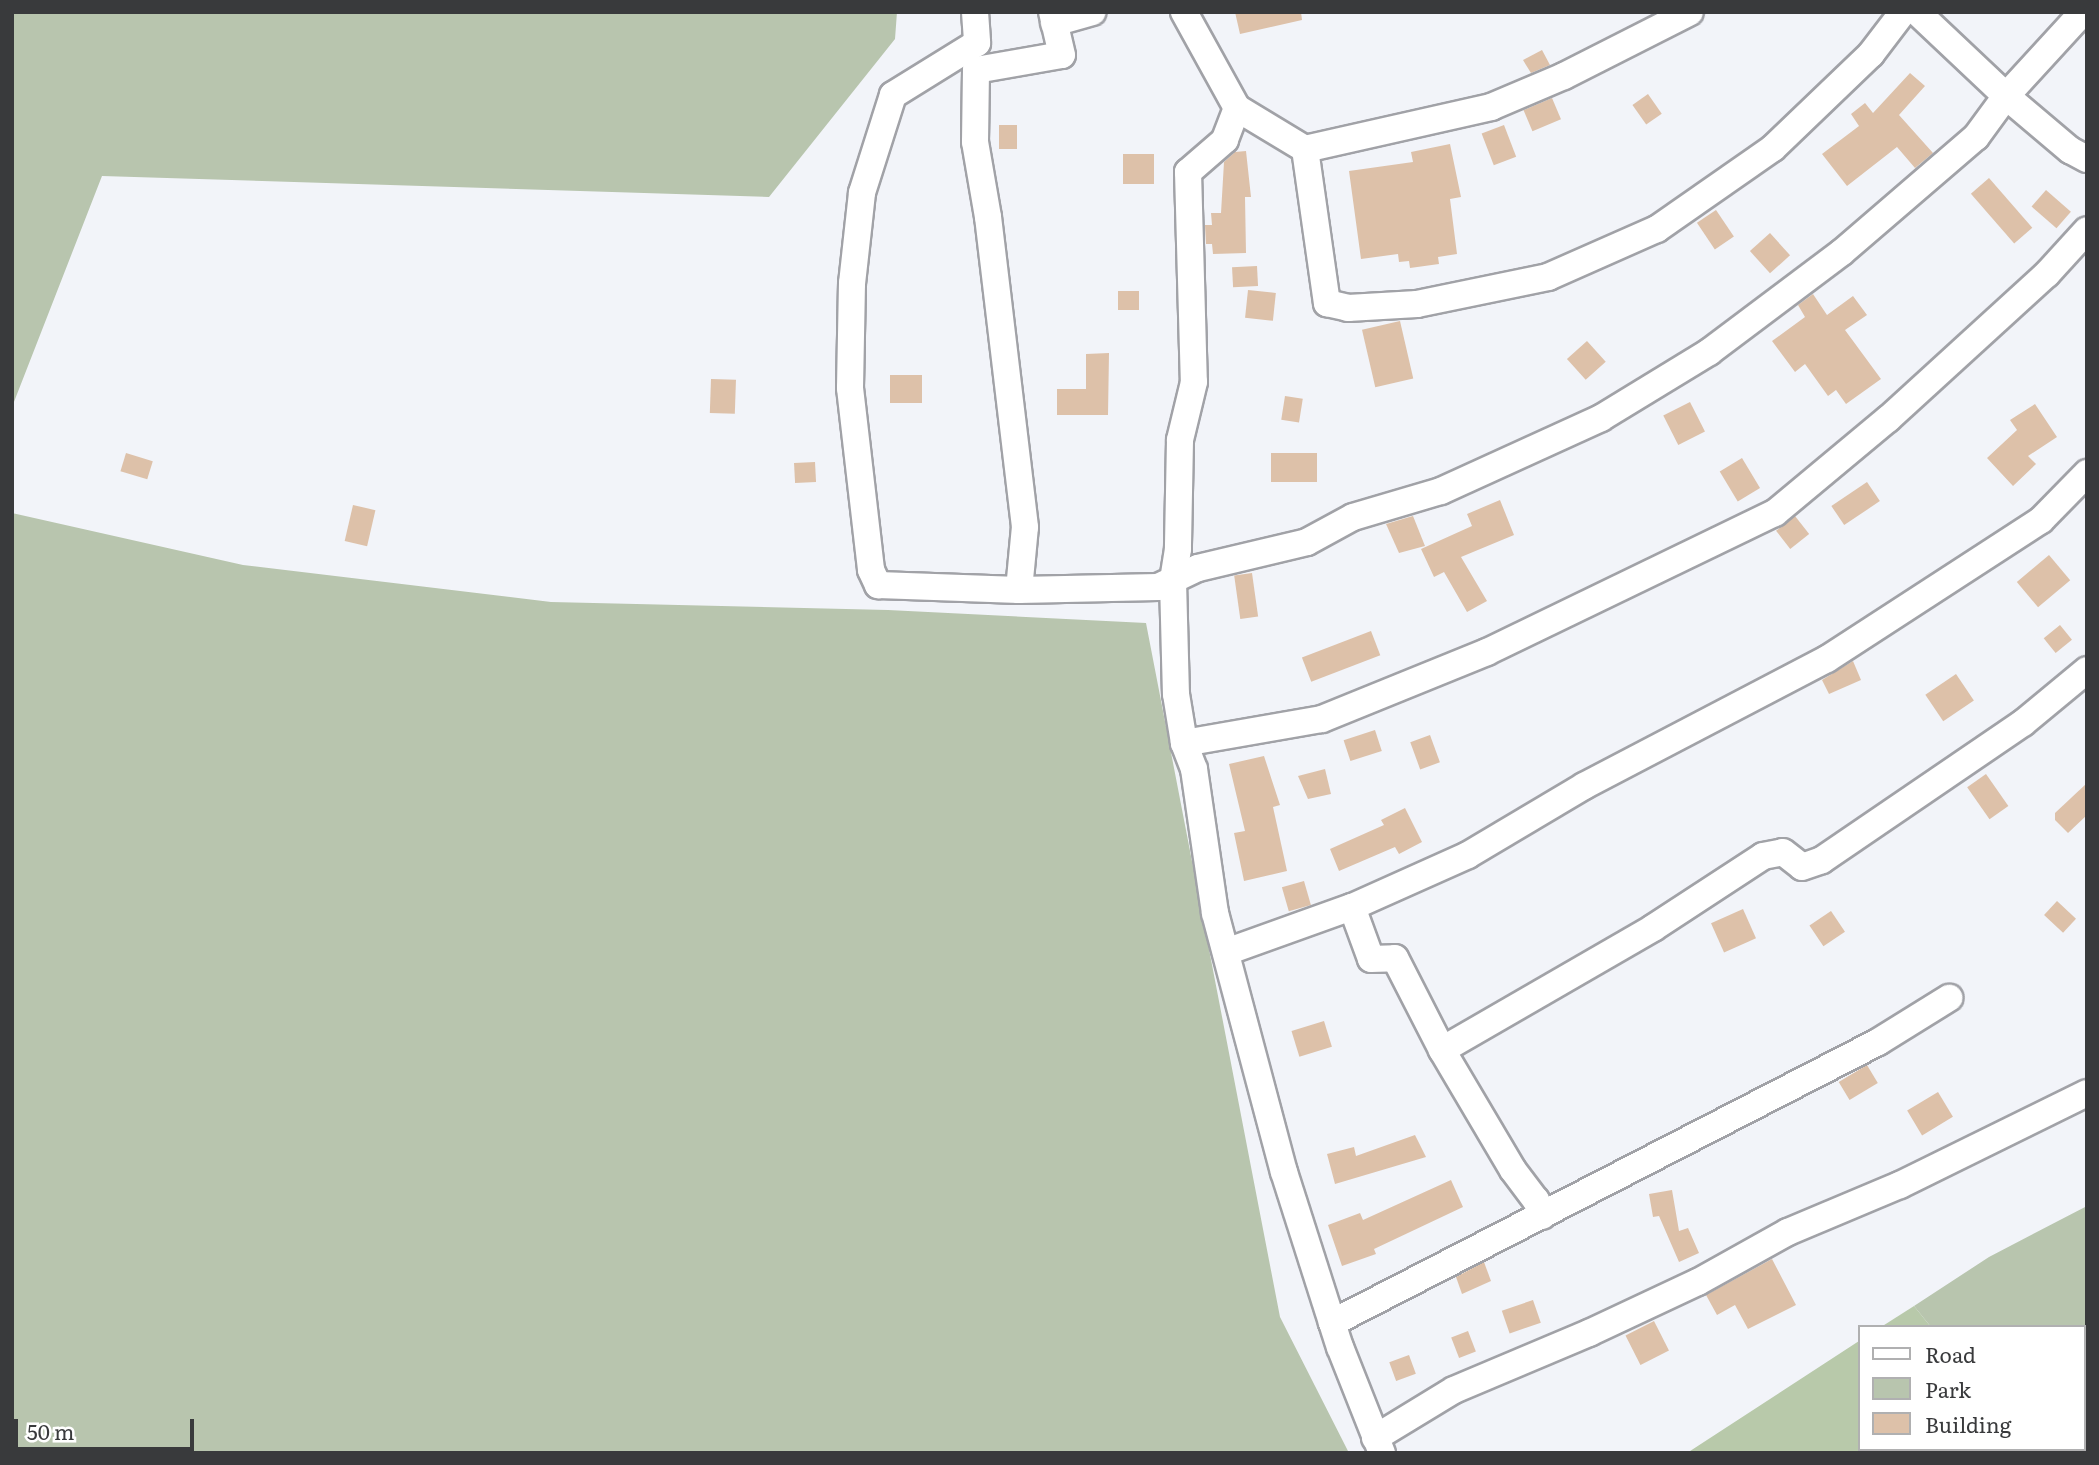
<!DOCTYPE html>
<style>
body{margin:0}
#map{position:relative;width:2099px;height:1465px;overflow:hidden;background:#f2f4f9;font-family:Literata,serif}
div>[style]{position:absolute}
.green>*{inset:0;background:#b8c5ae}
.forest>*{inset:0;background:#b8c9aa}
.building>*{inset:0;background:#ddc1a9;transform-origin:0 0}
.roads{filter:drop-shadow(2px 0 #a1a2a7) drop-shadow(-2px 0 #a1a2a7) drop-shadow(0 2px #a1a2a7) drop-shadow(0 -2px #a1a2a7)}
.minor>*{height:26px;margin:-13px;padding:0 13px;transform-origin:13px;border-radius:13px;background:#fff}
span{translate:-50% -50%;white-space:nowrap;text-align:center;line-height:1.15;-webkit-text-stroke:5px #fff;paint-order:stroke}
.frame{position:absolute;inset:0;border:14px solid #393a3c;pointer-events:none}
.legend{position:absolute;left:1858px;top:1325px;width:228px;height:126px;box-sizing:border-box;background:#fff;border:2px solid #b0b0b1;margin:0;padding:9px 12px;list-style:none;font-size:21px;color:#393a3c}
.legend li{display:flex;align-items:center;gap:14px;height:35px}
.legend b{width:35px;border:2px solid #b0b0b1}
.scale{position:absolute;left:14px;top:1419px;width:180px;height:32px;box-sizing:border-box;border:4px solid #393a3c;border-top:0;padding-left:9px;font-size:21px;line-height:24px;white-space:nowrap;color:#393a3c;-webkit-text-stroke:5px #fff;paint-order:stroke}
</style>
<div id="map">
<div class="green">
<div style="clip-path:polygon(12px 12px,897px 12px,895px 39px,769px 197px,102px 176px,12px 407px)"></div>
<div style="clip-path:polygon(12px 513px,243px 565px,551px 602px,888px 610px,1146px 623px,1280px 1317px,1349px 1453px,12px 1453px)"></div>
<div style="clip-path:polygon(2087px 1206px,2087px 1453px,2035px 1453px,2033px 1449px,2083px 1449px,2083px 1327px,1931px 1327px,1914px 1306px,1989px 1257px)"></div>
</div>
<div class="forest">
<div style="clip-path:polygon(1914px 1306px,1931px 1327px,1881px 1327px)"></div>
<div style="clip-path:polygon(1859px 1341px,1859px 1449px,2035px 1453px,1687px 1453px)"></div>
</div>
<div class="building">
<div style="clip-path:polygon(1235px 12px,1301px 12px,1302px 20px,1240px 34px)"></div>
<div style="clip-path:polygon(1542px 50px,1550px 65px,1531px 73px,1523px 60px)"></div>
<div style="clip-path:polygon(1910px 73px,1925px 86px,1899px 115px,1933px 153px,1915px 168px,1897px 147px,1847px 186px,1822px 154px,1859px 126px,1851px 114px,1865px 103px,1873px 113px)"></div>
<div style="left:1648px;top:94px;width:24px;height:19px;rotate:55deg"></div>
<div style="left:1552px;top:98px;width:23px;height:31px;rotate:67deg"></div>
<div style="left:999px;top:125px;width:18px;height:24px"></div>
<div style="left:1504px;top:125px;width:34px;height:24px;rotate:69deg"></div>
<div style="clip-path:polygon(1450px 144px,1461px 197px,1450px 199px,1457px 254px,1438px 257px,1439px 264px,1410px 268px,1409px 261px,1399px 262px,1398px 254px,1361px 259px,1349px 171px,1413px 162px,1411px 152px)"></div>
<div style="clip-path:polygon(1246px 151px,1251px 197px,1245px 197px,1246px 253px,1213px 254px,1212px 244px,1206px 244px,1205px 225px,1212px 225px,1211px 213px,1221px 213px,1224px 162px,1235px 152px)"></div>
<div style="left:1154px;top:154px;width:30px;height:31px;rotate:90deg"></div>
<div style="left:1989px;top:178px;width:66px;height:24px;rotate:49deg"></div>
<div style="left:2046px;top:190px;width:33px;height:22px;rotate:41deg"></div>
<div style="left:1716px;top:210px;width:32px;height:23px;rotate:56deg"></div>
<div style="left:1770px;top:233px;width:30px;height:27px;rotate:48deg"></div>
<div style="left:1257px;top:266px;width:20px;height:25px;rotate:87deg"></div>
<div style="left:1248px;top:290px;width:28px;height:28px;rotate:6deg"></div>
<div style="left:1118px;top:291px;width:21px;height:19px"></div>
<div style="clip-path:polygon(1813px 294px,1827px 315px,1853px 296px,1867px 315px,1845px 330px,1881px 379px,1846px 404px,1836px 390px,1828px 396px,1805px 364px,1795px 372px,1772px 341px,1805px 317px,1798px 305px)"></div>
<div style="left:1400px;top:321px;width:59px;height:39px;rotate:77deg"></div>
<div style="left:1587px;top:341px;width:28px;height:27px;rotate:48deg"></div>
<div style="clip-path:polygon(1109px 353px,1108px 415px,1057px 415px,1057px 389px,1086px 389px,1086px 354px)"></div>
<div style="left:890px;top:375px;width:32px;height:28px"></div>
<div style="left:711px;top:379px;width:25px;height:34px;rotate:2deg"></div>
<div style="left:1285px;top:396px;width:18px;height:24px;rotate:9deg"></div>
<div style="left:1690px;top:402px;width:33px;height:30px;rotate:63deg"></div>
<div style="clip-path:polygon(2035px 404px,2057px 437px,2028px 456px,2036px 464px,2013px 486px,1987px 458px,2017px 430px,2010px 420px)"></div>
<div style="left:126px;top:453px;width:28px;height:19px;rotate:17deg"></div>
<div style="left:1317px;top:453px;width:29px;height:46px;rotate:90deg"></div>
<div style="left:1742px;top:458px;width:35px;height:26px;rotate:59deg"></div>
<div style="left:815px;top:462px;width:20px;height:21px;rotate:87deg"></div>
<div style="left:1867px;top:482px;width:23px;height:43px;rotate:56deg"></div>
<div style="clip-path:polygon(1500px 500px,1514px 535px,1461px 557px,1487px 601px,1467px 612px,1444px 572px,1434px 577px,1421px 549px,1472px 526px,1467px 514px)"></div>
<div style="left:353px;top:505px;width:23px;height:37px;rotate:13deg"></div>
<div style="clip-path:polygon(1413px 516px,1425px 546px,1399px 553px,1386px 524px)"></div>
<div style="left:1795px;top:516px;width:23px;height:24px;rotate:52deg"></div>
<div style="left:2049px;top:555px;width:33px;height:42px;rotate:50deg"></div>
<div style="left:1252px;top:573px;width:44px;height:18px;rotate:82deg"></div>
<div style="left:2060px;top:625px;width:19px;height:21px;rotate:51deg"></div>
<div style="left:1371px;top:631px;width:26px;height:74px;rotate:69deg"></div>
<div style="clip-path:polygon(1853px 661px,1861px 680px,1829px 694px,1822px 680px)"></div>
<div style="left:1956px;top:674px;width:32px;height:37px;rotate:56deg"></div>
<div style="left:1375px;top:730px;width:22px;height:33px;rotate:72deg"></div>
<div style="left:1430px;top:735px;width:29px;height:21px;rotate:70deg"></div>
<div style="clip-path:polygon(1264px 756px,1280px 805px,1273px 807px,1287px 871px,1244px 881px,1234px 833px,1245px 831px,1229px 764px)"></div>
<div style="clip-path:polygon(1325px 769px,1331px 794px,1308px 799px,1298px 776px)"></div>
<div style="left:1986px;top:774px;width:39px;height:23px;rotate:55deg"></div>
<div style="clip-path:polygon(2087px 783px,2087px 815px,2068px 833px,2055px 820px,2055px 813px)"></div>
<div style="clip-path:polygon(1405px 808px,1422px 842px,1399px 854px,1395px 847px,1339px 871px,1330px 849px,1384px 825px,1381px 820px)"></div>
<div style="left:1304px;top:881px;width:25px;height:23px;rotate:74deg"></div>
<div style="left:2057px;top:901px;width:26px;height:19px;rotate:43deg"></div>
<div style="left:1743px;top:909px;width:32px;height:35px;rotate:66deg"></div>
<div style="left:1831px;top:911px;width:25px;height:26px;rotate:56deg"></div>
<div style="left:1324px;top:1021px;width:27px;height:34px;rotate:73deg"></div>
<div style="left:1867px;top:1065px;width:21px;height:33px;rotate:59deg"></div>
<div style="left:1938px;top:1092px;width:29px;height:36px;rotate:59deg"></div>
<div style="clip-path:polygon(1415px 1135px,1426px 1157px,1335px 1184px,1327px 1154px,1354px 1147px,1356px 1156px)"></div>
<div style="clip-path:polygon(1451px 1180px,1463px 1207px,1374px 1249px,1376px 1254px,1342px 1266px,1328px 1225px,1360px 1213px,1363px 1220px)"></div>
<div style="clip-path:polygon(1672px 1190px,1679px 1231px,1688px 1228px,1699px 1253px,1679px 1262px,1659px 1216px,1653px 1217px,1649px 1194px)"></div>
<div style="clip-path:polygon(1772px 1259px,1796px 1305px,1748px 1329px,1735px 1305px,1717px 1315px,1706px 1295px)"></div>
<div style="clip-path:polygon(1484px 1262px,1491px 1281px,1462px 1294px,1456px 1277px)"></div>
<div style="left:1533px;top:1300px;width:24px;height:33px;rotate:71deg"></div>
<div style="left:1654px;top:1321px;width:33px;height:32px;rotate:63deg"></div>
<div style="left:1468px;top:1331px;width:22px;height:18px;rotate:69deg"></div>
<div style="left:1409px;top:1355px;width:20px;height:21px;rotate:70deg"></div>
</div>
<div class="roads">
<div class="minor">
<div style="left:975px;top:12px;width:31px;rotate:86deg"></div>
<div style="left:977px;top:43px;width:99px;rotate:148.2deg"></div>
<div style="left:893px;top:95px;width:103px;rotate:107.6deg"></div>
<div style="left:862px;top:193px;width:91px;rotate:96.3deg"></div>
<div style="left:852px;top:283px;width:105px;rotate:91.1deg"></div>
<div style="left:850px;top:388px;width:183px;rotate:83.4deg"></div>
<div style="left:871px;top:570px;width:17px;rotate:65deg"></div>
<div style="left:878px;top:585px;width:141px;rotate:2deg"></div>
<div style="left:1019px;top:590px;width:139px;rotate:-1.2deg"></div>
<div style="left:1158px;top:587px;width:44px;rotate:-25.4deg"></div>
<div style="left:1198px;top:568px;width:112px;rotate:-13.4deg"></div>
<div style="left:1307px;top:542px;width:52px;rotate:-28.5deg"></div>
<div style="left:1353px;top:517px;width:92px;rotate:-16.5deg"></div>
<div style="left:1441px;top:491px;width:176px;rotate:-24.5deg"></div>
<div style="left:1601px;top:418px;width:127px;rotate:-31.4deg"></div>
<div style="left:1709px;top:352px;width:165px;rotate:-36.9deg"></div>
<div style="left:1841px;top:253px;width:178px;rotate:-40.7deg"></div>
<div style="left:1976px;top:137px;width:51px;rotate:-53.8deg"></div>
<div style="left:2006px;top:96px;width:114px;rotate:-47.5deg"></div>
<div style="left:1184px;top:12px;width:110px;rotate:61.1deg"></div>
<div style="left:1237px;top:108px;width:79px;rotate:31.1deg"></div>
<div style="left:1305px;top:149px;width:191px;rotate:-12.7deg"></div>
<div style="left:1491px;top:107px;width:79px;rotate:-23deg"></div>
<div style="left:1564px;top:76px;width:141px;rotate:-26.9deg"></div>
<div style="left:1917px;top:12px;width:122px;rotate:43.3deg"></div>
<div style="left:2006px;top:96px;width:84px;rotate:40.2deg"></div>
<div style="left:2070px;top:150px;width:19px;rotate:28deg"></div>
<div style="left:1054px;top:23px;width:40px;rotate:-16deg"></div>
<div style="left:1237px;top:108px;width:34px;rotate:111deg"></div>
<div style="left:1225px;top:140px;width:49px;rotate:139.1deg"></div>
<div style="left:1188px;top:172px;width:210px;rotate:88.4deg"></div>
<div style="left:1194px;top:382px;width:60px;rotate:103.6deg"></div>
<div style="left:1180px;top:440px;width:109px;rotate:91.1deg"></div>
<div style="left:1178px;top:549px;width:32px;rotate:99deg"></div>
<div style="left:1173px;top:581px;width:113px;rotate:88.5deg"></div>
<div style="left:1176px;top:694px;width:50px;rotate:80.7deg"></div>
<div style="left:1184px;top:743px;width:28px;rotate:69deg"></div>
<div style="left:1194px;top:769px;width:146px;rotate:81.7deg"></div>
<div style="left:1215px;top:913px;width:268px;rotate:75.1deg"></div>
<div style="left:1284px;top:1172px;width:184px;rotate:72.3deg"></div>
<div style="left:1340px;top:1347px;width:114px;rotate:68.4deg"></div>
<div style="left:1305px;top:149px;width:156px;rotate:81.9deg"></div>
<div style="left:1327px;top:303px;width:22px;rotate:13deg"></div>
<div style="left:1348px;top:308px;width:69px;rotate:-3.3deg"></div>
<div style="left:1417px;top:304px;width:134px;rotate:-11.6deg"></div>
<div style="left:1548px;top:277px;width:119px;rotate:-23.8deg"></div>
<div style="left:1657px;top:229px;width:141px;rotate:-34.9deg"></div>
<div style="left:1773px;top:148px;width:136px;rotate:-43.8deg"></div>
<div style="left:1871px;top:54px;width:53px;rotate:-52.7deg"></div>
<div style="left:1019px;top:590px;width:63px;rotate:-84.6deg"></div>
<div style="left:1025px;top:527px;width:312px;rotate:-96.8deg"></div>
<div style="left:988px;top:217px;width:76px;rotate:-99.8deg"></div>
<div style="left:975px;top:142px;width:72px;rotate:-89.2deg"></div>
<div style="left:976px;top:70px;width:87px;rotate:-9.9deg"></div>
<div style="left:1062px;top:55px;width:44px;rotate:-103.1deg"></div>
<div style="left:1184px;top:743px;width:140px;rotate:-9.9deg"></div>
<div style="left:1322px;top:719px;width:178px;rotate:-22.1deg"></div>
<div style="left:1487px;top:652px;width:320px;rotate:-25.8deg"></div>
<div style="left:1775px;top:513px;width:147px;rotate:-39.8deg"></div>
<div style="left:1888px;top:419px;width:215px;rotate:-42.4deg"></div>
<div style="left:2047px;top:274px;width:59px;rotate:-47.7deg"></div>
<div style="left:1352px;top:907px;width:55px;rotate:69.9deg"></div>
<div style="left:1371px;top:959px;width:24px;rotate:-2deg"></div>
<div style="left:1395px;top:958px;width:103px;rotate:62.9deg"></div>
<div style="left:1442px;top:1050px;width:139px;rotate:59.4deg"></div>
<div style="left:1513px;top:1170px;width:38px;rotate:53deg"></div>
<div style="left:1536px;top:1200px;width:17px;rotate:69deg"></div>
<div style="left:1226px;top:952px;width:134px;rotate:-19.7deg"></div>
<div style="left:1352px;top:907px;width:127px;rotate:-24.1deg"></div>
<div style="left:1468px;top:855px;width:135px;rotate:-30.7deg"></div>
<div style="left:1584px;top:786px;width:274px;rotate:-27.6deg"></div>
<div style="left:1827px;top:659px;width:255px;rotate:-33deg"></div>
<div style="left:2041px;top:520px;width:66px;rotate:-45.6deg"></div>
<div style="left:1442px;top:1050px;width:244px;rotate:-30deg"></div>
<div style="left:1653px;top:928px;width:131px;rotate:-33.2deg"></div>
<div style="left:1763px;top:856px;width:20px;rotate:-11deg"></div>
<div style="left:1783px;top:852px;width:24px;rotate:38deg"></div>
<div style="left:1802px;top:867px;width:21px;rotate:-19deg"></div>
<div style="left:1822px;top:860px;width:243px;rotate:-34.3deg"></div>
<div style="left:2023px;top:723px;width:83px;rotate:-39.6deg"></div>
<div style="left:1332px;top:1323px;width:614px;rotate:-27.23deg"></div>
<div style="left:1878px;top:1042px;width:84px;rotate:-31.8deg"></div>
<div style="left:1375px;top:1438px;width:92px;rotate:-31.3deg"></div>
<div style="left:1454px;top:1390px;width:147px;rotate:-22.9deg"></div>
<div style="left:1589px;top:1333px;width:120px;rotate:-25.1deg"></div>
<div style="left:1698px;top:1282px;width:103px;rotate:-29.1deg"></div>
<div style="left:1788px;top:1232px;width:121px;rotate:-22.8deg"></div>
<div style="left:1900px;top:1185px;width:208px;rotate:-26.2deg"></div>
</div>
</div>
<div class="frame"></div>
<ul class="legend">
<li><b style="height:9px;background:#fff"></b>Road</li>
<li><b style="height:19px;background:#b8c5ae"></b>Park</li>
<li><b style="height:19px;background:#ddc1a9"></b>Building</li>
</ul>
<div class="scale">50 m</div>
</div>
